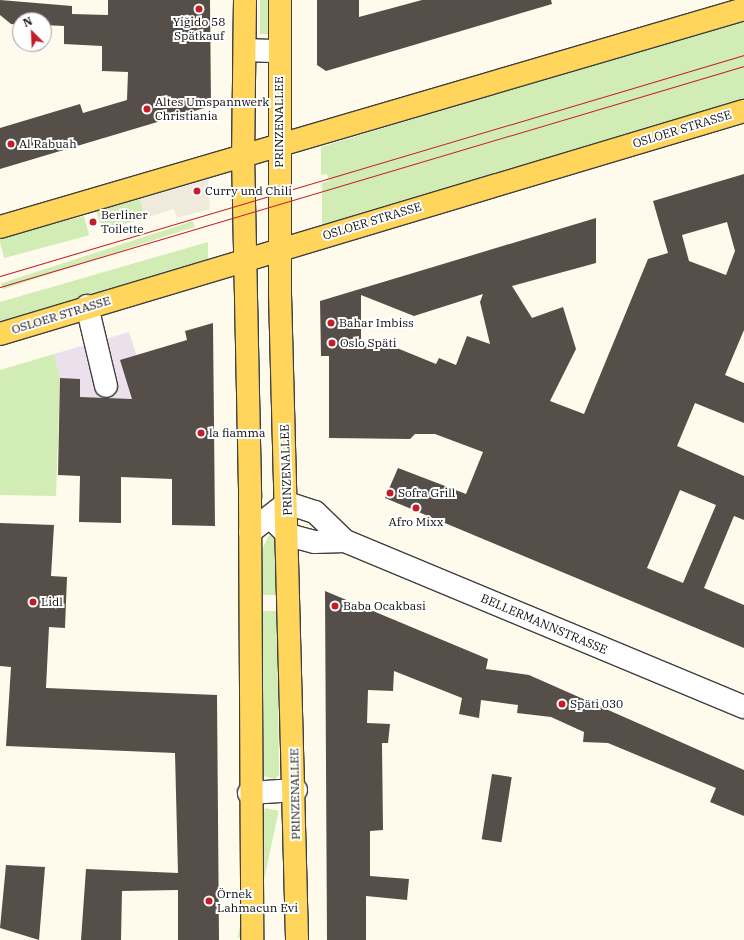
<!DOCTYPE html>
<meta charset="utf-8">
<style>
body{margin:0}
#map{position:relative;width:744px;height:940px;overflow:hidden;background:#fffbec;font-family:"IBM Plex Serif",serif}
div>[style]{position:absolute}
.industrial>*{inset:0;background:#ebe0ec}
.green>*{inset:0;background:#d1ecb4;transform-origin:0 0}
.plaza>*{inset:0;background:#efeadb}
.building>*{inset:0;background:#564e48;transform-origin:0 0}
.roads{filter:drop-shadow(1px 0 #404040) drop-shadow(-1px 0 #404040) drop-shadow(0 1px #404040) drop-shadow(0 -1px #404040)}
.minor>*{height:22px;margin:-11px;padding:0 11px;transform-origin:11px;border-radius:11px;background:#fff}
.major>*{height:22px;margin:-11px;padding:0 11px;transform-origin:11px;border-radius:11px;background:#ffd55c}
.tram>*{height:1px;margin:-0.5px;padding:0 0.5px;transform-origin:0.5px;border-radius:0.5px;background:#c51d27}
.dots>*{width:11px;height:11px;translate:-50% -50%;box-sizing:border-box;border:2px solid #fff;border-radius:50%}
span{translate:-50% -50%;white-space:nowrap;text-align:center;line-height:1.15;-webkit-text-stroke:4px #fff;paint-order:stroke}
.poi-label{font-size:12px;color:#0d0d0d}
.left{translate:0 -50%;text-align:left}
.street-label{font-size:12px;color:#0d0d0d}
.north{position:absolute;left:12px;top:12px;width:40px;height:40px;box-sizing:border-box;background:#fff;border:1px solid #9e9e9e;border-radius:50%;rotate:336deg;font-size:11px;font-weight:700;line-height:16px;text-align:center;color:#0d0d0d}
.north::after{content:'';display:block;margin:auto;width:14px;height:18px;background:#c51d27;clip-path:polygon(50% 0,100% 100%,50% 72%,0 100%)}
</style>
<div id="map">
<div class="industrial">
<div style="clip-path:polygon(129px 332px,149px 393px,59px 457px,60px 378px,54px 354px)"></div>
</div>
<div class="green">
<div style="left:260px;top:0;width:8px;height:34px"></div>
<div style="clip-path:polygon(744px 19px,744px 102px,322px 227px,322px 183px,329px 181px,327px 174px,321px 175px,321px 147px)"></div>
<div style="left:140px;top:199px;width:20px;height:45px;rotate:75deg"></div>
<div style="left:84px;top:216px;width:20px;height:88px;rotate:75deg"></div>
<div style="left:193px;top:221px;width:6px;height:202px;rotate:72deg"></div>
<div style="clip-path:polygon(208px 242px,208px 259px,0 322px,0 302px)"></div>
<div style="clip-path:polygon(54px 354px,60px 378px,56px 496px,0 495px,0 370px)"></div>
<div style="clip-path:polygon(269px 535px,276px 539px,276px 595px,261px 595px,261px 552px)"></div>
<div style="clip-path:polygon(261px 611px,277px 611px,279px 775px,275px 779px,263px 776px)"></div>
<div style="left:265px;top:808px;width:14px;height:132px;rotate:12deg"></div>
</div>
<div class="plaza">
<div style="clip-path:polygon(208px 179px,210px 209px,177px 218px,174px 209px,145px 218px,140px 199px)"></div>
</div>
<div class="building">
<div style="clip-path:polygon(0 0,72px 6px,72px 14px,108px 15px,108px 0,210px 0,211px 106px,0 169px,0 128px,80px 104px,83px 113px,127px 100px,128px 72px,102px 71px,102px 46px,64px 44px,64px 26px,44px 25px,44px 20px,20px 20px,20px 25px,11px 24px,0 15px)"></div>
<div style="clip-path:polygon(317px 0,359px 0,359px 17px,422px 0,551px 0,552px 4px,326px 71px,317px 65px)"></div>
<div style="clip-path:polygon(evenodd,744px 174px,744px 330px,725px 375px,744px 383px,744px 423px,695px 403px,677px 446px,744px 476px,744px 520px,734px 516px,704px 588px,744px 605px,744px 648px,385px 498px,398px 468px,466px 494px,483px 452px,435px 434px,415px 434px,410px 439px,329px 438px,329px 356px,321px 356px,320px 301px,596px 218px,596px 263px,512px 286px,532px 318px,563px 307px,576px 349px,550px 401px,584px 414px,648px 259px,668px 253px,653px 201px,744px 174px,727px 222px,735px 251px,726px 275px,689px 261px,682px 235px,727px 222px,744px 174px,483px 294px,480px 302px,490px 344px,467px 336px,456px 365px,439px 358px,436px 364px,387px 344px,361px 345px,361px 295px,414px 316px,483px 294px,744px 174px,680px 490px,716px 505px,683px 583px,647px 568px,680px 490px)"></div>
<div style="clip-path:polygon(213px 323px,215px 526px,172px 525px,172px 479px,121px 477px,121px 523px,79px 522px,80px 476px,58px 475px,60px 378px,80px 379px,80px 397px,132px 399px,120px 360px,187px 340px,185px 331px)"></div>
<div style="clip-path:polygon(0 523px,54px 525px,51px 576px,67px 577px,65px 628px,49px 627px,46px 688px,217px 695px,219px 940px,178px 940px,178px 890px,122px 891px,121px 940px,81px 940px,86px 869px,178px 873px,175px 753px,6px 746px,11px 667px,0 666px)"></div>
<div style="clip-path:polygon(325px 591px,488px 659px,486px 669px,529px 675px,744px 770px,744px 816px,710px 802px,716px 788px,608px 743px,583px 742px,584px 732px,551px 717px,517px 713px,518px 705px,481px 700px,479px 718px,459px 714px,462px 698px,394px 671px,393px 691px,368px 690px,367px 723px,390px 724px,388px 743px,382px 743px,383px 830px,370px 831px,370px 876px,409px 879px,407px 900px,366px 896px,366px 940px,327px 940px)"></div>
<div style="left:492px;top:774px;width:20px;height:66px;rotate:9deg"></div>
<div style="clip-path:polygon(6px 865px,45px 867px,39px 940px,0 928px)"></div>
</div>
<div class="roads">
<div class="minor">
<div style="left:245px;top:50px;width:34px;rotate:2deg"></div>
<div style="left:87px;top:306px;width:82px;rotate:76.6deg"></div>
<div style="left:274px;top:521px;width:20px;rotate:45deg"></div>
<div style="left:288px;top:535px;width:27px;rotate:15deg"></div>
<div style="left:314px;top:542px;width:31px;rotate:-2deg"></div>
<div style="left:250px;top:532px;width:47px;rotate:-38.1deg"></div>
<div style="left:287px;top:503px;width:29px;rotate:18deg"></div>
<div style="left:315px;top:512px;width:42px;rotate:44deg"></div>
<div style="left:345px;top:541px;width:432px;rotate:22.6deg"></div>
<div style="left:249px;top:793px;width:47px;rotate:-3.7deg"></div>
</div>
<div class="major">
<div style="left:245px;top:0;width:154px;rotate:90.7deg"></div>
<div style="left:243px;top:154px;width:343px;rotate:88.8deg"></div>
<div style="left:250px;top:497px;width:443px;rotate:89.7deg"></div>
<div style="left:280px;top:0;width:294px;rotate:90deg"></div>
<div style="left:280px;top:294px;width:646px;rotate:88.49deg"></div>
<div style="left:0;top:227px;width:775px;rotate:-16.33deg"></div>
<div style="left:0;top:334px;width:777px;rotate:-16.69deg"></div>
</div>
</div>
<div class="tram">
<div style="left:0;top:276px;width:776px;rotate:-16.54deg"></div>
<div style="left:0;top:287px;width:776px;rotate:-16.54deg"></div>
</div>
<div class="dots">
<div style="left:199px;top:9px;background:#c51d27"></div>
<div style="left:147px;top:109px;background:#c51d27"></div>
<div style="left:11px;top:144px;background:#c51d27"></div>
<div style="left:197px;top:191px;background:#c51d27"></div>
<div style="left:93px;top:222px;background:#c51d27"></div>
<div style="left:331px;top:323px;background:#c51d27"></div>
<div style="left:332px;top:343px;background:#c51d27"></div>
<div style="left:201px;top:433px;background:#c51d27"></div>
<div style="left:390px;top:493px;background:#c51d27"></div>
<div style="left:416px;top:508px;background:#c51d27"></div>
<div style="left:33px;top:602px;background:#c51d27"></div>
<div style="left:335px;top:606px;background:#c51d27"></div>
<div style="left:562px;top:704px;background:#c51d27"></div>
<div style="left:209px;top:901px;background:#c51d27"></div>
</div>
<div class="poi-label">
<span style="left:199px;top:29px">Yiğido 58<br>Spätkauf</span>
<span class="left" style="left:155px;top:109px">Altes Umspannwerk<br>Christiania</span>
<span class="left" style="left:19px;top:144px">Al Rabuah</span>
<span class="left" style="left:205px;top:191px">Curry und Chili</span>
<span class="left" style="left:101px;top:222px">Berliner<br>Toilette</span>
<span class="left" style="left:339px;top:323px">Bahar Imbiss</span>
<span class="left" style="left:340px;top:343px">Oslo Späti</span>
<span class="left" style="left:209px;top:433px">la fiamma</span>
<span class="left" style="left:398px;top:493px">Sofra Grill</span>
<span style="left:416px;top:522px">Afro Mixx</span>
<span class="left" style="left:41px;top:602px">Lidl</span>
<span class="left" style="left:343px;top:606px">Baba Ocakbasi</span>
<span class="left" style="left:570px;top:704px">Späti 030</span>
<span class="left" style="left:217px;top:901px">Örnek<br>Lahmacun Evi</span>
</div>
<div class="street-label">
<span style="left:279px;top:122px;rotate:-90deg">PRINZENALLEE</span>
<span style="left:682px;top:129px;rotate:-17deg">OSLOER STRASSE</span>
<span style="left:372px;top:221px;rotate:-17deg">OSLOER STRASSE</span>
<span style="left:61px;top:315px;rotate:-17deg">OSLOER STRASSE</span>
<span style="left:286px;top:470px;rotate:-92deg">PRINZENALLEE</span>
<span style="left:544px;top:624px;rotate:23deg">BELLERMANNSTRASSE</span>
<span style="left:295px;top:794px;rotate:-91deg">PRINZENALLEE</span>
</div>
<div class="north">N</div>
</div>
